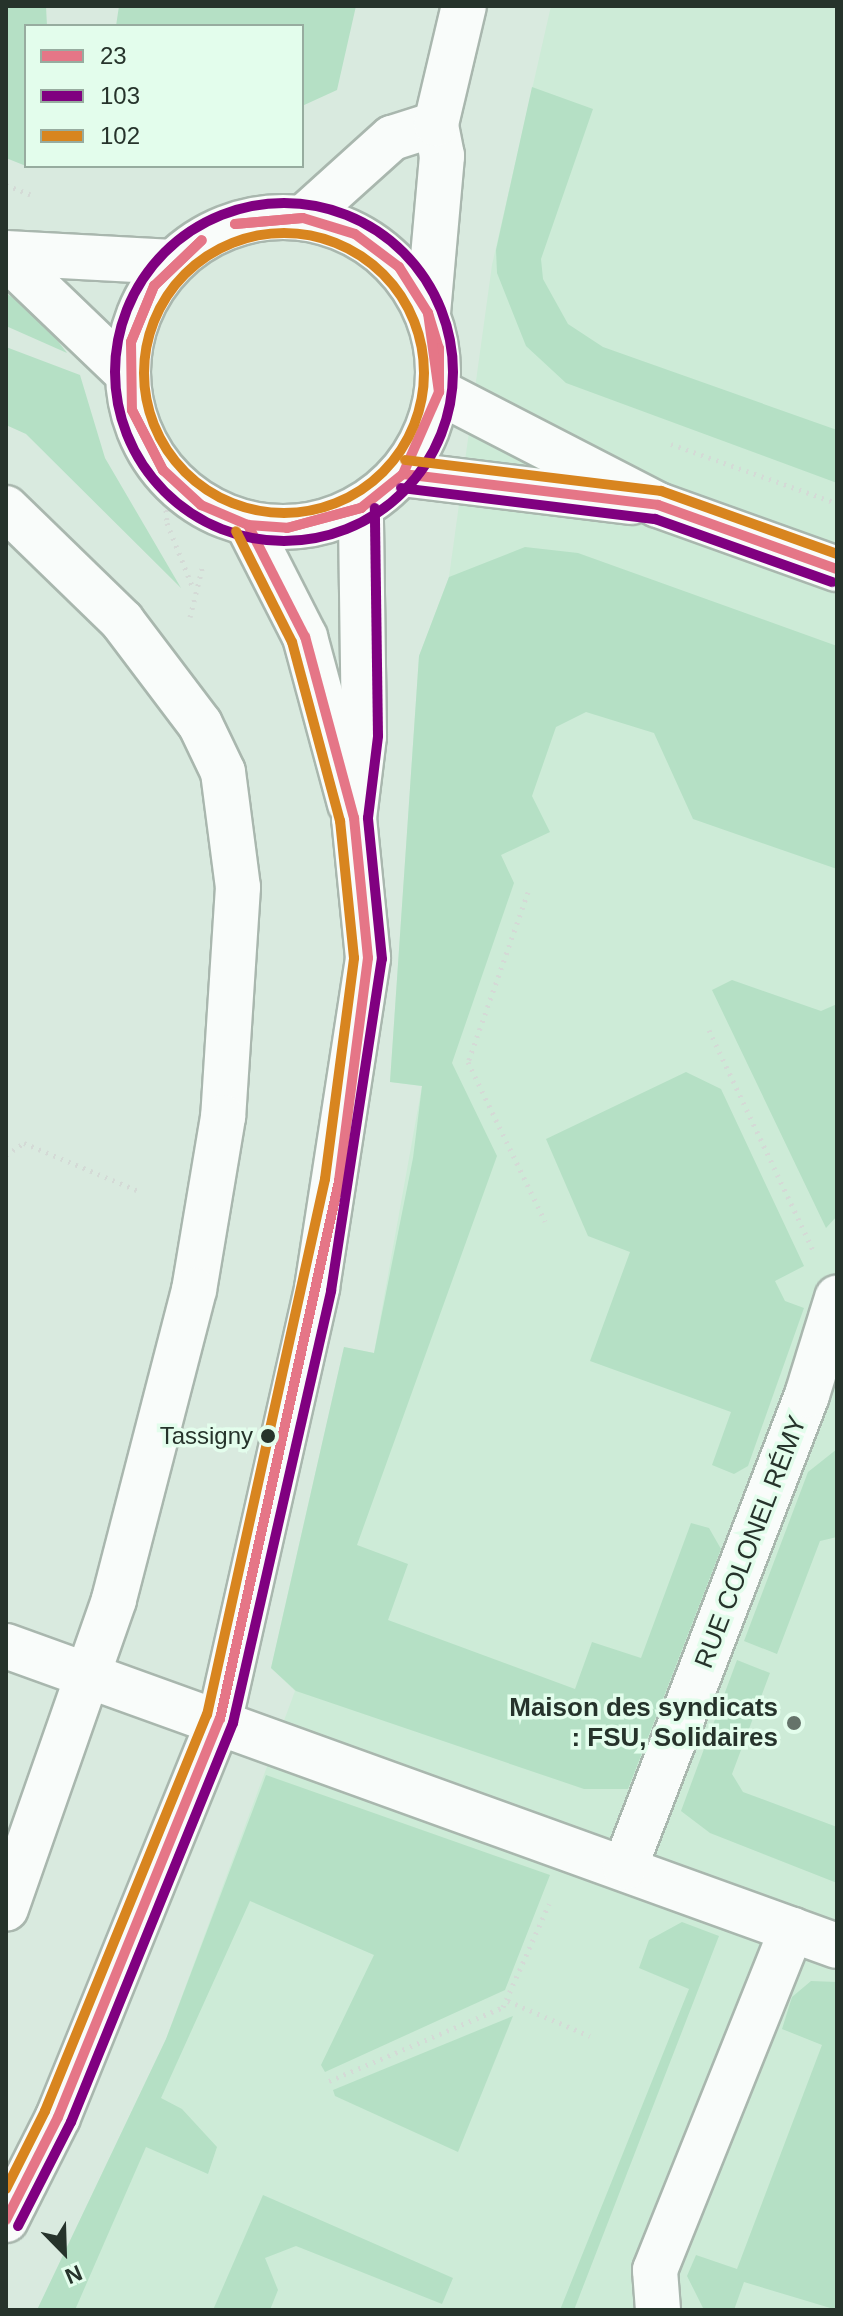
<!DOCTYPE html>
<meta charset="utf-8">
<style>
body{margin:0}
#map{position:relative;width:843px;height:2316px;overflow:hidden;background:#d9eadf;font-family:Helvetica,sans-serif}
div>[style]{position:absolute}
.built>*{inset:0;background:#cdebd7}
.green>*{inset:0;background:#b5e0c5}
.path>*{height:5px;margin-top:-2.5px;transform-origin:0;background:repeating-linear-gradient(90deg,#d4dad6 0 2px,transparent 0 8px)}
.roads{filter:drop-shadow(2px 0 #a9b7ae) drop-shadow(-2px 0 #a9b7ae) drop-shadow(0 2px #a9b7ae) drop-shadow(0 -2px #a9b7ae)}
.street>*{height:44px;margin:-22px;padding:0 22px;transform-origin:22px;border-radius:22px;background:#f9fcfa}
.secondary>*{height:44px;margin:-22px;padding:0 22px;transform-origin:22px;border-radius:22px;background:#f9fcfa}
.secondary>.ring{margin:-22px;padding:0;box-sizing:content-box;background:none;border:44px solid #f9fcfa;border-radius:50%}
.bus-1>*{height:10px;margin:-5px;padding:0 5px;transform-origin:5px;border-radius:5px;background:#e57687}
.bus-2>*{height:10px;margin:-5px;padding:0 5px;transform-origin:5px;border-radius:5px;background:#800080}
.bus-2>.ring{margin:-5px;padding:0;box-sizing:content-box;background:none;border:10px solid #800080;border-radius:50%}
.bus-3>*{height:10px;margin:-5px;padding:0 5px;transform-origin:5px;border-radius:5px;background:#d8851f}
.bus-3>.ring{margin:-5px;padding:0;box-sizing:content-box;background:none;border:10px solid #d8851f;border-radius:50%}
.dots>*{width:22px;height:22px;translate:-50% -50%;box-sizing:border-box;border:4px solid #e3fdec;border-radius:50%}
span{translate:-50% -50%;white-space:nowrap;text-align:center;line-height:1.15;-webkit-text-stroke:7px #e3fdec;paint-order:stroke}
.bus-label{font-size:24px;color:#26332b}
.right{translate:-100% -50%;text-align:right}
.street-label{font-size:26px;color:#26332b}
.poi-label{font-size:26px;color:#26332b;font-weight:700}
.frame{position:absolute;inset:0;border:8px solid #26332b;pointer-events:none}
.legend{position:absolute;left:24px;top:24px;width:280px;height:144px;box-sizing:border-box;background:#e3fdec;border:2px solid #97ac9f;margin:0;padding:10px 14px;list-style:none;font-size:24px;color:#26332b}
.legend li{display:flex;align-items:center;gap:16px;height:40px}
.legend b{width:40px;border:2px solid #97ac9f}
.north{position:absolute;left:24px;top:2212px;width:80px;height:80px;-webkit-text-stroke:6px #e3fdec;paint-order:stroke;rotate:157deg;font-size:22px;font-weight:700;line-height:32px;text-align:center;color:#26332b}
.north::after{content:'';display:block;margin:auto;width:28px;height:36px;background:#26332b;clip-path:polygon(50% 0,100% 100%,50% 72%,0 100%)}
</style>
<div id="map">
<div class="built">
<div style="clip-path:polygon(551px 6px,837px 6px,837px 2310px,37px 2310px,166px 2039px,295px 1691px,271px 1668px,344px 1347px,374px 1353px,422px 1086px,390px 1082px,419px 656px,449px 577px,492px 265px)"></div>
</div>
<div class="green">
<div style="clip-path:polygon(6px 6px,46px 6px,47px 26px,26px 26px,26px 166px,6px 158px)"></div>
<div style="clip-path:polygon(119px 6px,356px 6px,337px 90px,302px 106px,302px 26px,116px 26px)"></div>
<div style="clip-path:polygon(532px 87px,593px 109px,541px 259px,543px 279px,568px 324px,603px 347px,837px 430px,837px 483px,566px 383px,526px 346px,497px 273px,496px 250px)"></div>
<div style="clip-path:polygon(6px 293px,38px 315px,67px 353px,6px 326px)"></div>
<div style="clip-path:polygon(6px 347px,80px 375px,105px 458px,181px 588px,26px 434px,6px 425px)"></div>
<div style="clip-path:polygon(525px 547px,578px 553px,837px 646px,837px 869px,693px 819px,654px 733px,586px 712px,556px 727px,532px 796px,550px 832px,501px 855px,514px 883px,452px 1063px,497px 1156px,357px 1545px,408px 1564px,388px 1620px,575px 1689px,592px 1642px,641px 1658px,691px 1523px,709px 1528px,721px 1549px,628px 1789px,584px 1789px,296px 1691px,271px 1668px,344px 1347px,374px 1353px,413px 1158px,422px 1086px,390px 1082px,419px 656px,449px 577px)"></div>
<div style="clip-path:polygon(732px 980px,821px 1011px,837px 1004px,837px 1216px,826px 1228px,712px 990px)"></div>
<div style="clip-path:polygon(686px 1072px,721px 1089px,804px 1266px,775px 1281px,785px 1301px,804px 1308px,748px 1466px,734px 1474px,712px 1465px,731px 1412px,590px 1361px,630px 1252px,588px 1236px,546px 1139px)"></div>
<div style="clip-path:polygon(837px 1449px,837px 1537px,820px 1541px,777px 1654px,744px 1641px,808px 1472px)"></div>
<div style="clip-path:polygon(737px 1660px,770px 1673px,732px 1774px,743px 1792px,837px 1827px,837px 1883px,710px 1833px,681px 1811px)"></div>
<div style="clip-path:polygon(266px 1775px,550px 1875px,505px 1990px,325px 2072px,321px 2065px,374px 1955px,250px 1901px,161px 2098px,182px 2109px,217px 2147px,208px 2174px,146px 2147px,75px 2310px,37px 2310px,166px 2039px)"></div>
<div style="clip-path:polygon(682px 1922px,719px 1936px,574px 2310px,560px 2310px,689px 1989px,639px 1968px,649px 1940px)"></div>
<div style="clip-path:polygon(811px 1981px,837px 1982px,837px 2310px,744px 2282px,734px 2310px,704px 2310px,687px 2276px,696px 2255px,737px 2269px,822px 2045px,782px 2029px,792px 1997px)"></div>
<div style="clip-path:polygon(513px 2016px,458px 2152px,335px 2096px,333px 2090px)"></div>
<div style="clip-path:polygon(263px 2195px,453px 2278px,442px 2304px,296px 2246px,265px 2258px,278px 2290px,270px 2310px,213px 2310px)"></div>
</div>
<div class="path">
<div style="left:6px;top:185px;width:26px;rotate:21deg"></div>
<div style="left:212px;top:219px;width:24px;rotate:12deg"></div>
<div style="left:132px;top:428px;width:21px;rotate:51deg"></div>
<div style="left:671px;top:444px;width:176px;rotate:19.6deg"></div>
<div style="left:163px;top:470px;width:53px;rotate:85.7deg"></div>
<div style="left:167px;top:523px;width:70px;rotate:68.2deg"></div>
<div style="left:190px;top:617px;width:54px;rotate:-76deg"></div>
<div style="left:528px;top:892px;width:180px;rotate:109.4deg"></div>
<div style="left:468px;top:1062px;width:177px;rotate:64.2deg"></div>
<div style="left:709px;top:1030px;width:243px;rotate:64.7deg"></div>
<div style="left:6px;top:1155px;width:22px;rotate:-34deg"></div>
<div style="left:24px;top:1143px;width:127px;rotate:22.7deg"></div>
<div style="left:508px;top:2001px;width:89px;rotate:23.1deg"></div>
<div style="left:329px;top:2081px;width:189px;rotate:-23deg"></div>
<div style="left:503px;top:2007px;width:113px;rotate:-65.9deg"></div>
</div>
<div class="roads">
<div class="street">
<div style="left:6px;top:508px;width:162px;rotate:44.2deg"></div>
<div style="left:122px;top:621px;width:129px;rotate:52.9deg"></div>
<div style="left:200px;top:724px;width:53px;rotate:64.4deg"></div>
<div style="left:223px;top:772px;width:116px;rotate:82.6deg"></div>
<div style="left:238px;top:887px;width:230px;rotate:93.7deg"></div>
<div style="left:223px;top:1117px;width:175px;rotate:99.5deg"></div>
<div style="left:194px;top:1290px;width:320px;rotate:104.5deg"></div>
<div style="left:114px;top:1600px;width:327px;rotate:109.3deg"></div>
<div style="left:6px;top:1646px;width:883px;rotate:19.85deg"></div>
<div style="left:625px;top:1867px;width:506px;rotate:-68.91deg"></div>
<div style="left:807px;top:1395px;width:102px;rotate:-72.8deg"></div>
<div style="left:658px;top:2310px;width:40px;rotate:-94.3deg"></div>
<div style="left:655px;top:2270px;width:367px;rotate:-68.1deg"></div>
</div>
<div class="secondary">
<div class="ring" style="left:128px;top:217px;width:266px;height:266px"></div>
<div style="left:303px;top:218px;width:120px;rotate:-42deg"></div>
<div style="left:392px;top:138px;width:46px;rotate:-17.7deg"></div>
<div style="left:6px;top:253px;width:167px;rotate:3.1deg"></div>
<div style="left:6px;top:257px;width:168px;rotate:43.8deg"></div>
<div style="left:428px;top:313px;width:158px;rotate:-84.9deg"></div>
<div style="left:442px;top:156px;width:33px;rotate:-101deg"></div>
<div style="left:436px;top:124px;width:121px;rotate:-76.7deg"></div>
<div style="left:439px;top:392px;width:246px;rotate:27.3deg"></div>
<div style="left:658px;top:505px;width:190px;rotate:19.7deg"></div>
<div style="left:403px;top:474px;width:230px;rotate:7deg"></div>
<div style="left:248px;top:525px;width:126px;rotate:63deg"></div>
<div style="left:305px;top:637px;width:173px;rotate:74.9deg"></div>
<div style="left:6px;top:2220px;width:115px;rotate:-63.2deg"></div>
<div style="left:58px;top:2117px;width:430px;rotate:-67.9deg"></div>
<div style="left:220px;top:1719px;width:442px;rotate:-77.3deg"></div>
<div style="left:317px;top:1288px;width:334px;rotate:-81.2deg"></div>
<div style="left:368px;top:958px;width:141px;rotate:-95.7deg"></div>
<div style="left:354px;top:818px;width:83px;rotate:-83deg"></div>
<div style="left:364px;top:736px;width:228px;rotate:-90.8deg"></div>
</div>
</div>
<div class="bus-1">
<div style="left:303px;top:218px;width:54px;rotate:17.1deg"></div>
<div style="left:355px;top:234px;width:55px;rotate:36.9deg"></div>
<div style="left:399px;top:267px;width:54px;rotate:57.8deg"></div>
<div style="left:235px;top:224px;width:68px;rotate:-5deg"></div>
<div style="left:235px;top:224px;width:68px;rotate:-5deg"></div>
<div style="left:154px;top:286px;width:66px;rotate:-43.8deg"></div>
<div style="left:154px;top:286px;width:66px;rotate:-43.8deg"></div>
<div style="left:428px;top:313px;width:37px;rotate:73deg"></div>
<div style="left:439px;top:348px;width:44px;rotate:90deg"></div>
<div style="left:428px;top:313px;width:80px;rotate:82.1deg"></div>
<div style="left:131px;top:342px;width:68px;rotate:89.2deg"></div>
<div style="left:131px;top:342px;width:61px;rotate:-67.7deg"></div>
<div style="left:131px;top:342px;width:61px;rotate:-67.7deg"></div>
<div style="left:132px;top:410px;width:68px;rotate:62.7deg"></div>
<div style="left:132px;top:410px;width:68px;rotate:62.7deg"></div>
<div style="left:163px;top:470px;width:52px;rotate:42.6deg"></div>
<div style="left:201px;top:505px;width:51px;rotate:23.1deg"></div>
<div style="left:248px;top:525px;width:39px;rotate:4deg"></div>
<div style="left:403px;top:474px;width:257px;rotate:6.9deg"></div>
<div style="left:658px;top:505px;width:190px;rotate:19.7deg"></div>
<div style="left:361px;top:508px;width:54px;rotate:-39deg"></div>
<div style="left:403px;top:474px;width:90px;rotate:-66.3deg"></div>
<div style="left:287px;top:528px;width:77px;rotate:-15.1deg"></div>
<div style="left:287px;top:528px;width:77px;rotate:-15.1deg"></div>
<div style="left:6px;top:2220px;width:115px;rotate:-63.2deg"></div>
<div style="left:58px;top:2117px;width:430px;rotate:-67.9deg"></div>
<div style="left:220px;top:1719px;width:551px;rotate:-77.53deg"></div>
<div style="left:339px;top:1181px;width:225px;rotate:-82.6deg"></div>
<div style="left:368px;top:958px;width:141px;rotate:-95.7deg"></div>
<div style="left:354px;top:818px;width:188px;rotate:-105.1deg"></div>
<div style="left:305px;top:637px;width:126px;rotate:-117deg"></div>
</div>
<div class="bus-2">
<div class="ring" style="left:115px;top:203px;width:328px;height:328px"></div>
<div style="left:401px;top:488px;width:256px;rotate:7deg"></div>
<div style="left:655px;top:519px;width:188px;rotate:19.6deg"></div>
<div style="left:18px;top:2226px;width:117px;rotate:-63deg"></div>
<div style="left:71px;top:2122px;width:431px;rotate:-67.9deg"></div>
<div style="left:233px;top:1723px;width:443px;rotate:-77.2deg"></div>
<div style="left:331px;top:1291px;width:336px;rotate:-81.3deg"></div>
<div style="left:382px;top:959px;width:142px;rotate:-95.7deg"></div>
<div style="left:368px;top:818px;width:83px;rotate:-83deg"></div>
<div style="left:378px;top:736px;width:228px;rotate:-90.8deg"></div>
</div>
<div class="bus-3">
<div class="ring" style="left:144px;top:233px;width:270px;height:270px"></div>
<div style="left:405px;top:460px;width:258px;rotate:6.9deg"></div>
<div style="left:661px;top:491px;width:187px;rotate:19.7deg"></div>
<div style="left:6px;top:2189px;width:87px;rotate:-63.4deg"></div>
<div style="left:45px;top:2111px;width:428px;rotate:-67.8deg"></div>
<div style="left:207px;top:1715px;width:549px;rotate:-77.58deg"></div>
<div style="left:325px;top:1179px;width:223px;rotate:-82.5deg"></div>
<div style="left:354px;top:958px;width:138px;rotate:-95.8deg"></div>
<div style="left:340px;top:821px;width:185px;rotate:-105deg"></div>
<div style="left:292px;top:642px;width:124px;rotate:-116.8deg"></div>
</div>
<div class="dots">
<div style="left:268px;top:1436px;background:#26332b"></div>
<div style="left:794px;top:1723px;background:#65736a"></div>
</div>
<div class="bus-label">
<span class="right" style="left:253px;top:1436px">Tassigny</span>
</div>
<div class="street-label">
<span style="left:751px;top:1542px;rotate:-69deg">RUE COLONEL RÉMY</span>
</div>
<div class="poi-label">
<span class="right" style="left:778px;top:1723px">Maison des syndicats<br>: FSU, Solidaires</span>
</div>
<div class="frame"></div>
<ul class="legend">
<li><b style="height:10px;background:#e57687"></b>23</li>
<li><b style="height:10px;background:#800080"></b>103</li>
<li><b style="height:10px;background:#d8851f"></b>102</li>
</ul>
<div class="north">N</div>
</div>
